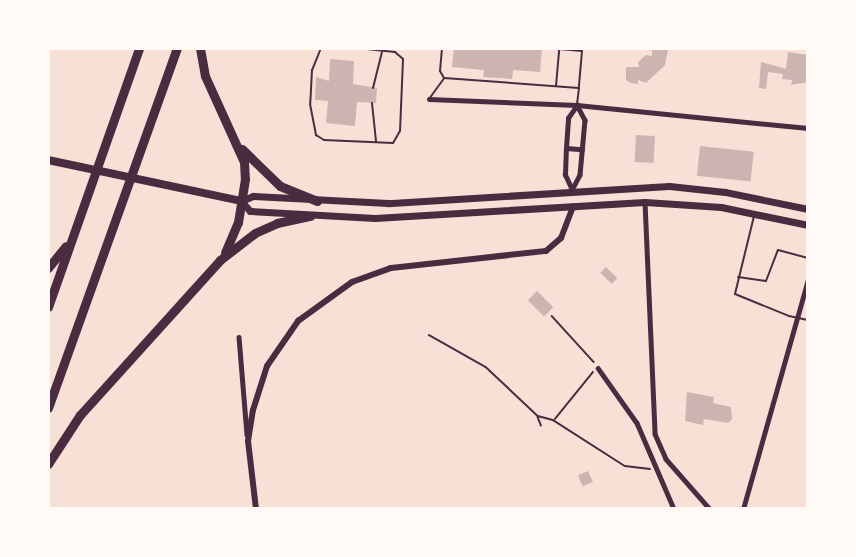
<!DOCTYPE html>
<style>
body{margin:0}
#map{position:relative;width:856px;height:557px;overflow:hidden;background:#f7e1d7;font-family:Quicksand,sans-serif}
div>[style]{position:absolute}
.building>*{inset:0;background:#ccb4b1;transform-origin:0 0}
.path>*{height:1.5px;margin:-0.75px;padding:0 0.75px;transform-origin:0.75px;border-radius:0.75px;background:#4a2c40}
.service>*{height:2px;margin:-1px;padding:0 1px;transform-origin:1px;border-radius:1px;background:#4a2c40}
.minor>*{height:4.5px;margin:-2.25px;padding:0 2.25px;transform-origin:2.25px;border-radius:2.25px;background:#4a2c40}
.tertiary>*{height:6px;margin:-3px;padding:0 3px;transform-origin:3px;border-radius:3px;background:#4a2c40}
.secondary>*{height:7px;margin:-3.5px;padding:0 3.5px;transform-origin:3.5px;border-radius:3.5px;background:#4a2c40}
.primary>*{height:8px;margin:-4px;padding:0 4px;transform-origin:4px;border-radius:4px;background:#4a2c40}
.motorway>*{height:9px;margin:-4.5px;padding:0 4.5px;transform-origin:4.5px;border-radius:4.5px;background:#4a2c40}
span{translate:-50% -50%;white-space:nowrap;text-align:center;line-height:1.15;-webkit-text-stroke:6px #fffaf5;paint-order:stroke}
.frame{position:absolute;inset:0;border:50px solid #fffaf5;pointer-events:none}
</style>
<div id="map">
<div class="building">
<div style="clip-path:polygon(454px 48px,542px 48px,540px 72px,513px 70px,512px 79px,483px 77px,484px 70px,452px 67px)"></div>
<div style="clip-path:polygon(652px 48px,668px 50px,665px 65px,646px 83px,638px 80px,638px 84px,631px 83px,626px 80px,626px 67px,639px 67px,638px 62px,646px 55px,652px 56px)"></div>
<div style="clip-path:polygon(788px 52px,808px 55px,808px 82px,791px 85px,792px 80px,782px 79px,783px 74px,768px 72px,766px 89px,759px 88px,761px 62px,786px 69px)"></div>
<div style="clip-path:polygon(330px 59px,354px 61px,353px 84px,377px 88px,376px 103px,357px 102px,355px 126px,326px 123px,328px 101px,315px 100px,316px 77px,329px 81px)"></div>
<div style="left:636px;top:135px;width:19px;height:27px;rotate:3deg"></div>
<div style="left:700px;top:146px;width:54px;height:30px;rotate:6deg"></div>
<div style="left:606px;top:267px;width:16px;height:8px;rotate:45deg"></div>
<div style="left:537px;top:291px;width:23px;height:13px;rotate:45deg"></div>
<div style="clip-path:polygon(687px 392px,714px 397px,713px 403px,731px 407px,732px 419px,728px 423px,704px 419px,703px 425px,685px 421px)"></div>
<div style="left:588px;top:471px;width:12px;height:11px;rotate:66deg"></div>
</div>
<div class="path">
<div style="left:552px;top:316px;width:62px;rotate:47.6deg"></div>
<div style="left:429px;top:335px;width:65px;rotate:29.3deg"></div>
<div style="left:486px;top:367px;width:71px;rotate:43.3deg"></div>
<div style="left:538px;top:416px;width:16px;rotate:15deg"></div>
<div style="left:553px;top:420px;width:85px;rotate:32.6deg"></div>
<div style="left:625px;top:466px;width:25px;rotate:7deg"></div>
<div style="left:538px;top:417px;width:9px;rotate:69deg"></div>
<div style="left:555px;top:419px;width:60px;rotate:-51deg"></div>
</div>
<div class="service">
<div style="left:321px;top:48px;width:24px;rotate:112deg"></div>
<div style="left:312px;top:70px;width:34px;rotate:93deg"></div>
<div style="left:310px;top:104px;width:32px;rotate:79deg"></div>
<div style="left:316px;top:135px;width:9px;rotate:32deg"></div>
<div style="left:324px;top:140px;width:69px;rotate:2.5deg"></div>
<div style="left:393px;top:143px;width:14px;rotate:-60deg"></div>
<div style="left:400px;top:131px;width:72px;rotate:-87.6deg"></div>
<div style="left:403px;top:59px;width:11px;rotate:-139deg"></div>
<div style="left:395px;top:52px;width:38px;rotate:-174deg"></div>
<div style="left:444px;top:78px;width:135px;rotate:4.2deg"></div>
<div style="left:579px;top:88px;width:17px;rotate:97deg"></div>
<div style="left:556px;top:86px;width:37px;rotate:-85deg"></div>
<div style="left:559px;top:49px;width:23px;rotate:5deg"></div>
<div style="left:582px;top:51px;width:37px;rotate:95deg"></div>
<div style="left:373px;top:88px;width:38px;rotate:-76deg"></div>
<div style="left:429px;top:99px;width:26px;rotate:-54deg"></div>
<div style="left:444px;top:78px;width:8px;rotate:-120deg"></div>
<div style="left:440px;top:71px;width:23px;rotate:-85deg"></div>
<div style="left:372px;top:103px;width:39px;rotate:84deg"></div>
<div style="left:754px;top:216px;width:80px;rotate:103.7deg"></div>
<div style="left:735px;top:294px;width:58px;rotate:22.2deg"></div>
<div style="left:789px;top:316px;width:19px;rotate:12deg"></div>
<div style="left:738px;top:277px;width:28px;rotate:8deg"></div>
<div style="left:766px;top:281px;width:33px;rotate:-69deg"></div>
<div style="left:778px;top:250px;width:31px;rotate:15deg"></div>
</div>
<div class="minor">
<div style="left:429px;top:99px;width:148px;rotate:2.3deg"></div>
<div style="left:577px;top:105px;width:232px;rotate:5.7deg"></div>
<div style="left:577px;top:105px;width:17px;rotate:62deg"></div>
<div style="left:585px;top:120px;width:55px;rotate:95.2deg"></div>
<div style="left:580px;top:175px;width:17px;rotate:118deg"></div>
<div style="left:572px;top:190px;width:17px;rotate:-115deg"></div>
<div style="left:565px;top:175px;width:27px;rotate:-88deg"></div>
<div style="left:566px;top:148px;width:30px;rotate:-86deg"></div>
<div style="left:568px;top:118px;width:16px;rotate:-55deg"></div>
<div style="left:566px;top:148px;width:16px;rotate:4deg"></div>
<div style="left:645px;top:202px;width:232px;rotate:87.5deg"></div>
<div style="left:655px;top:434px;width:27px;rotate:66deg"></div>
<div style="left:666px;top:459px;width:67px;rotate:48.7deg"></div>
<div style="left:239px;top:337px;width:98px;rotate:85.3deg"></div>
<div style="left:598px;top:368px;width:67px;rotate:54.7deg"></div>
<div style="left:637px;top:423px;width:94px;rotate:66.7deg"></div>
<div style="left:743px;top:509px;width:238px;rotate:-74.2deg"></div>
</div>
<div class="tertiary">
<div style="left:256px;top:509px;width:68px;rotate:-96.7deg"></div>
<div style="left:248px;top:441px;width:31px;rotate:-81deg"></div>
<div style="left:253px;top:410px;width:46px;rotate:-72.3deg"></div>
<div style="left:267px;top:366px;width:55px;rotate:-55.4deg"></div>
<div style="left:298px;top:321px;width:67px;rotate:-35.8deg"></div>
<div style="left:352px;top:282px;width:41px;rotate:-19.7deg"></div>
<div style="left:391px;top:268px;width:156px;rotate:-6.3deg"></div>
<div style="left:546px;top:251px;width:20px;rotate:-41deg"></div>
<div style="left:561px;top:238px;width:34px;rotate:-69deg"></div>
</div>
<div class="secondary">
<div style="left:808px;top:209px;width:85px;rotate:-168.4deg"></div>
<div style="left:725px;top:192px;width:56px;rotate:-173.9deg"></div>
<div style="left:669px;top:186px;width:282px;rotate:176.5deg"></div>
<div style="left:388px;top:203px;width:135px;rotate:-177deg"></div>
<div style="left:253px;top:196px;width:13px;rotate:157deg"></div>
<div style="left:241px;top:201px;width:13px;rotate:48deg"></div>
<div style="left:250px;top:211px;width:125px;rotate:3.2deg"></div>
<div style="left:375px;top:218px;width:270px;rotate:-3.4deg"></div>
<div style="left:645px;top:202px;width:76px;rotate:3.8deg"></div>
<div style="left:721px;top:207px;width:89px;rotate:11.7deg"></div>
</div>
<div class="primary">
<div style="left:48px;top:160px;width:197px;rotate:12deg"></div>
</div>
<div class="motorway">
<div style="left:200px;top:48px;width:28px;rotate:80deg"></div>
<div style="left:205px;top:76px;width:94px;rotate:65.6deg"></div>
<div style="left:244px;top:162px;width:17px;rotate:87deg"></div>
<div style="left:245px;top:179px;width:44px;rotate:99.2deg"></div>
<div style="left:238px;top:222px;width:33px;rotate:113deg"></div>
<div style="left:242px;top:149px;width:53px;rotate:44.2deg"></div>
<div style="left:280px;top:186px;width:40px;rotate:22deg"></div>
<div style="left:48px;top:268px;width:28px;rotate:-51deg"></div>
<div style="left:48px;top:307px;width:275px;rotate:-70.6deg"></div>
<div style="left:48px;top:408px;width:382px;rotate:-70.3deg"></div>
<div style="left:48px;top:464px;width:59px;rotate:-56.9deg"></div>
<div style="left:80px;top:415px;width:209px;rotate:-47.9deg"></div>
<div style="left:220px;top:260px;width:44px;rotate:-37.6deg"></div>
<div style="left:255px;top:233px;width:24px;rotate:-24deg"></div>
<div style="left:277px;top:223px;width:34px;rotate:-12deg"></div>
</div>
<div class="frame"></div>
</div>
